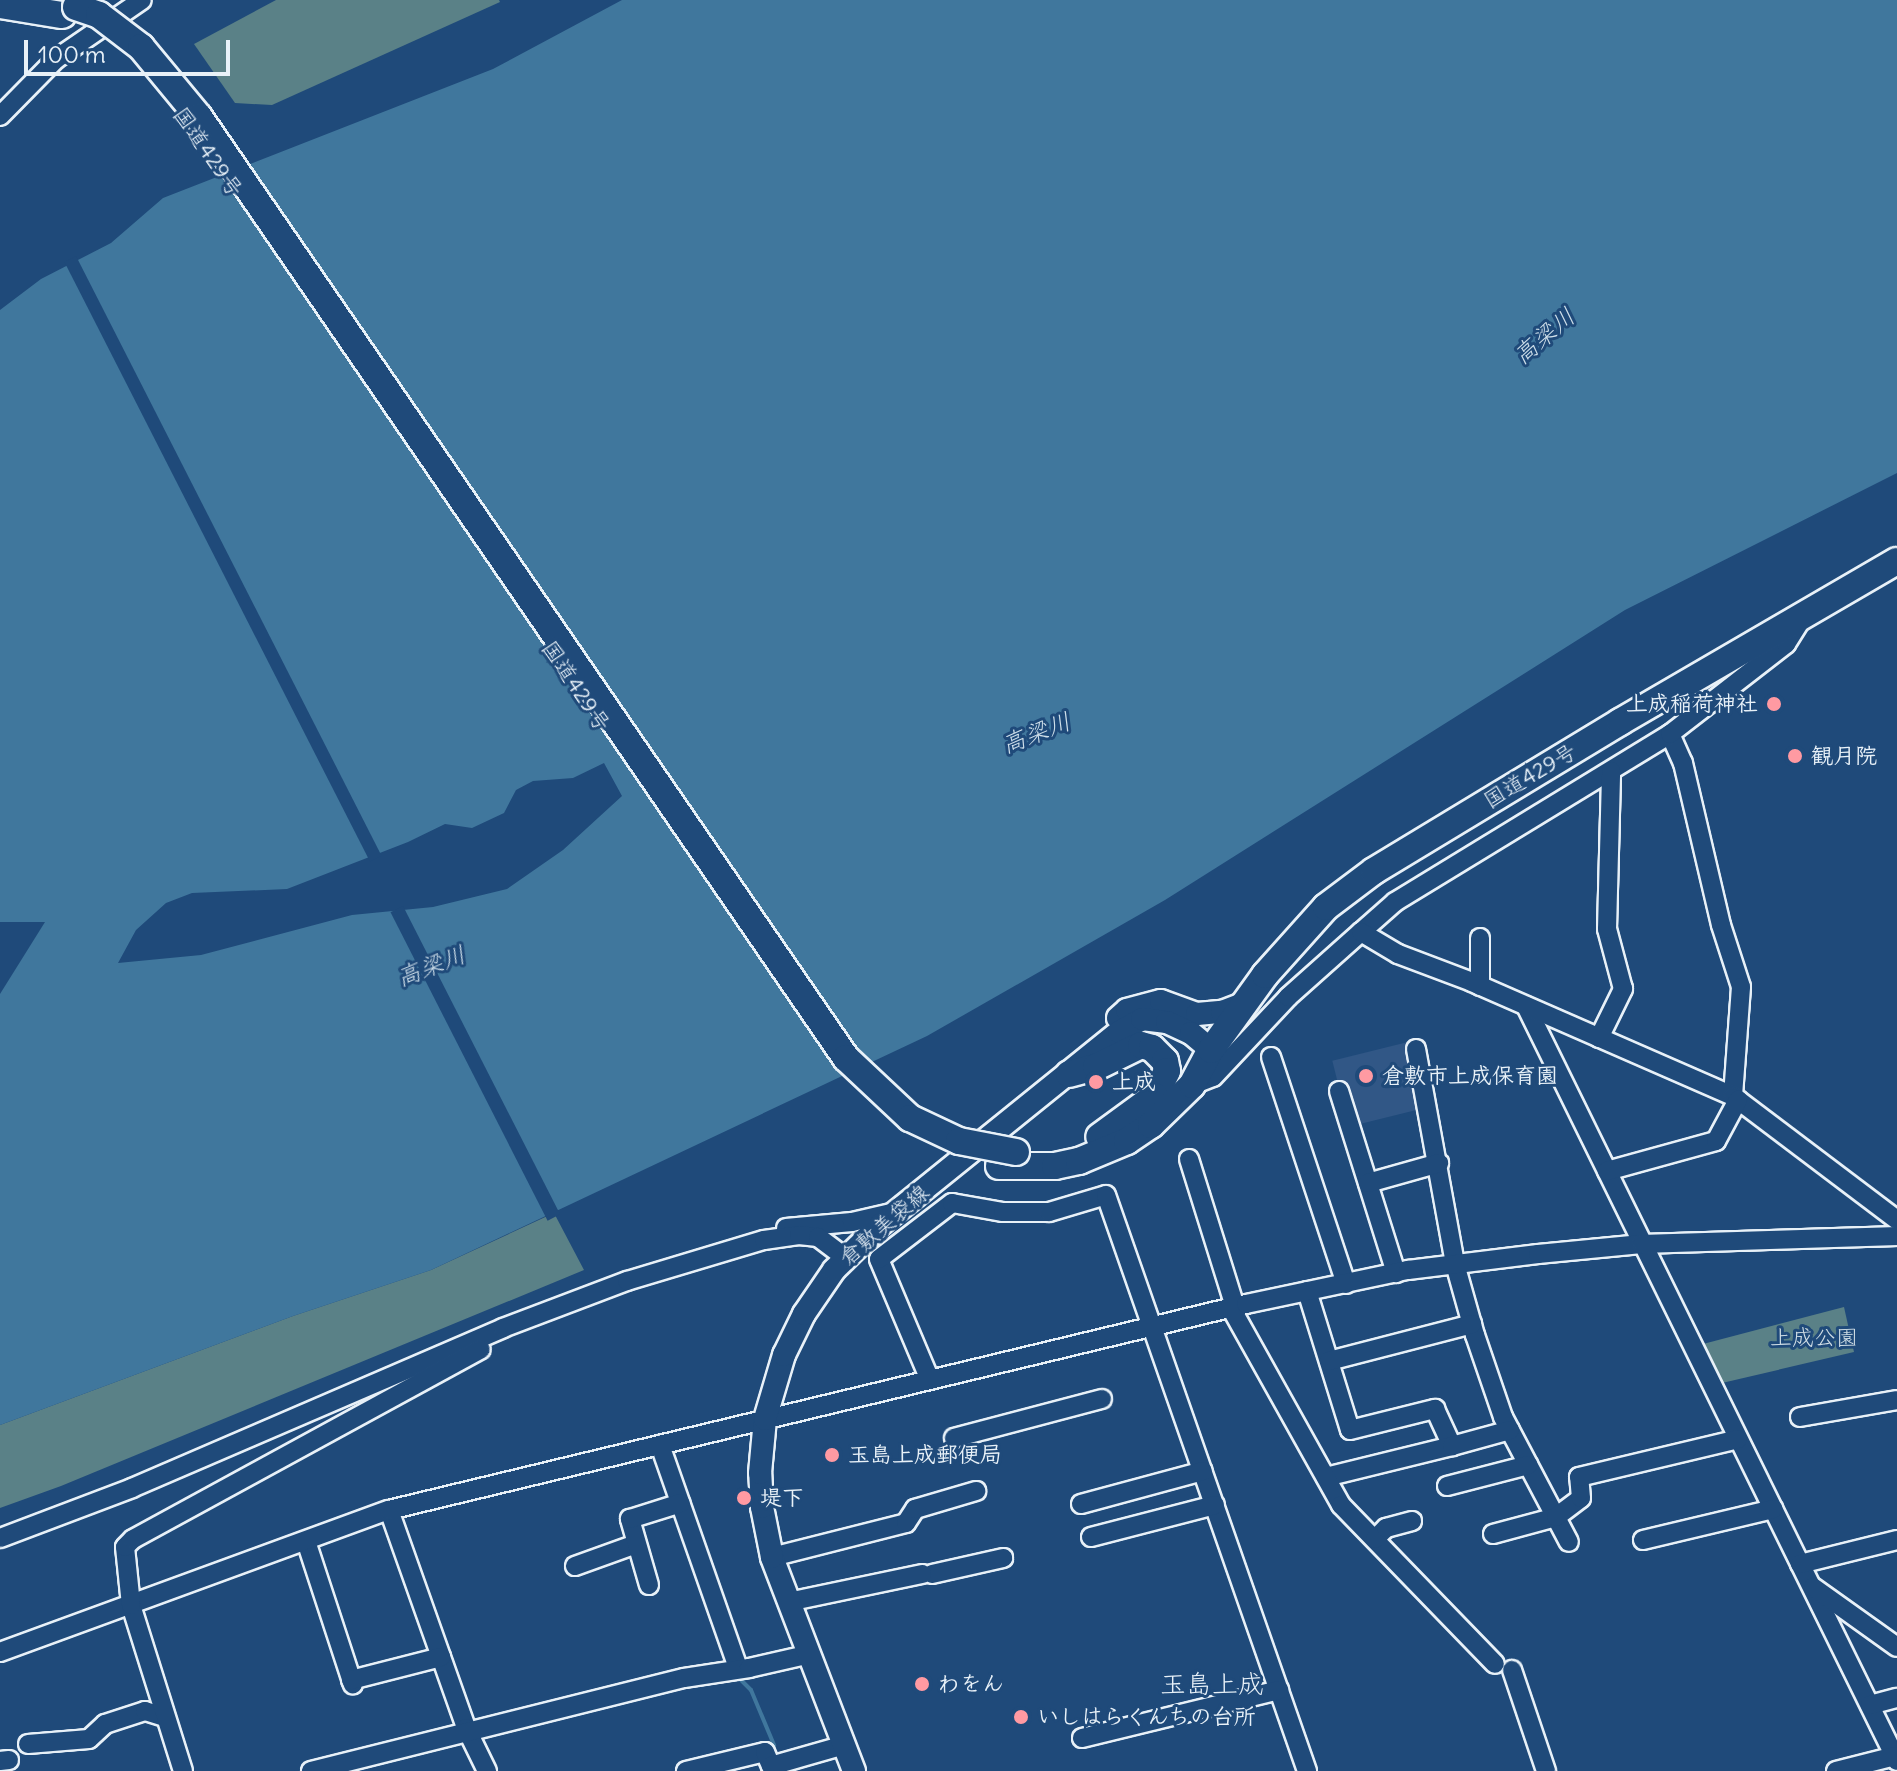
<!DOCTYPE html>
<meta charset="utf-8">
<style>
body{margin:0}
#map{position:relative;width:1897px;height:1771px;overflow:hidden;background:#1f4a7a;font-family:Delius,"Klee One",sans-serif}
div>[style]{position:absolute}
.built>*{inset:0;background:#315786;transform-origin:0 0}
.green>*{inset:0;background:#5a8187}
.water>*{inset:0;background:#40779d}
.pier>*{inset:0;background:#1f4a7a;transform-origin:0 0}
.stream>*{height:4px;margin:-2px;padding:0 2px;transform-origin:2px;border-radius:2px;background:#40779d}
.roads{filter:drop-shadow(2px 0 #e8f1f8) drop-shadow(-2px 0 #e8f1f8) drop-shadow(0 2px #e8f1f8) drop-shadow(0 -2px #e8f1f8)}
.minor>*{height:18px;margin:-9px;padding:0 9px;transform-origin:9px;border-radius:9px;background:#1f4a7a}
.major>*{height:22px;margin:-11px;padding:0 11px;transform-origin:11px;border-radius:11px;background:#1f4a7a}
.highway>*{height:26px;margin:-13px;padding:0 13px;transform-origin:13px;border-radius:13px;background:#1f4a7a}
.bridges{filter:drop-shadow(2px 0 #e8f1f8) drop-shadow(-2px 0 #e8f1f8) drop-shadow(0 2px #e8f1f8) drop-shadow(0 -2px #e8f1f8)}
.highway-bridge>*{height:26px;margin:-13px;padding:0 13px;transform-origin:13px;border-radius:13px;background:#1f4a7a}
.dots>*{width:22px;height:22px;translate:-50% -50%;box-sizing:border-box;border:4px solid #1f4a7a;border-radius:50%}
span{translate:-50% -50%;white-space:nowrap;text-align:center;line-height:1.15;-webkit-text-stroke:6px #1f4a7a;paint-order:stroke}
.street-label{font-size:22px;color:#e8f1f8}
.poi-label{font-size:22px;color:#e8f1f8;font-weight:700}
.right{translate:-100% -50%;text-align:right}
.left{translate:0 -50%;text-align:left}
.park-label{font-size:22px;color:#d3e0e7}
.water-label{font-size:24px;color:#cfdfea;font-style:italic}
.quarter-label{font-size:26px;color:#e8f1f8}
.scale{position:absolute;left:24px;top:40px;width:206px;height:36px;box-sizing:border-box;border:4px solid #e8f1f8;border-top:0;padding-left:10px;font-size:24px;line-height:28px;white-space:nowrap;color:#e8f1f8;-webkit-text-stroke:6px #1f4a7a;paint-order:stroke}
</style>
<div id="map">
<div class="built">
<div style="left:1408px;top:1042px;width:68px;height:78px;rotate:76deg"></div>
</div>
<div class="green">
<div style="clip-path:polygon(276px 0,499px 0,500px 2px,272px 105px,235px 103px,194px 44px)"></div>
<div style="clip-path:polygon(554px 1213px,584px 1270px,61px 1486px,0 1508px,0 1425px,293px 1316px,431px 1270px)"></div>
<div style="clip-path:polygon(1844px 1307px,1854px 1352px,1722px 1383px,1703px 1344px)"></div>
</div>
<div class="water">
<div style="clip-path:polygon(evenodd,622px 0,1897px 0,1897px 473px,1625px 610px,1165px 900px,927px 1036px,431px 1270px,293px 1316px,0 1425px,0 994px,45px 922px,0 922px,0 310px,41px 279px,111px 243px,163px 198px,493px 69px,622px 0,604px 763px,622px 796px,563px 850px,507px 889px,433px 907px,352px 915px,201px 955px,118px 963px,136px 930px,166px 903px,192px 893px,287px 889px,408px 842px,445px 824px,472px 828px,504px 813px,516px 790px,533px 781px,573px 778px,604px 763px)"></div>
</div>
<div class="pier">
<div style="left:76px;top:256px;width:673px;height:13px;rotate:63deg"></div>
<div style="left:403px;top:906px;width:346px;height:14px;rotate:63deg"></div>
</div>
<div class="stream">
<div style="left:738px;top:1677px;width:18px;rotate:45deg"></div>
<div style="left:751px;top:1690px;width:60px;rotate:67.3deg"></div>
</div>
<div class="roads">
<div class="minor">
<div style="left:0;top:116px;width:80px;rotate:-45.5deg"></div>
<div style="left:56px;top:59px;width:104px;rotate:-34.5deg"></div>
<div style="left:1670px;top:734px;width:32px;rotate:66deg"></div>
<div style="left:1683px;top:763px;width:166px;rotate:76.8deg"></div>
<div style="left:1721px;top:925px;width:65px;rotate:72.1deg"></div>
<div style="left:1741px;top:987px;width:109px;rotate:94.2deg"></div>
<div style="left:1361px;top:932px;width:45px;rotate:-41.4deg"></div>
<div style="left:1395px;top:902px;width:322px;rotate:-31.4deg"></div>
<div style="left:1670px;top:734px;width:147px;rotate:-37.8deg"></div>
<div style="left:1786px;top:644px;width:31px;rotate:-58deg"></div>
<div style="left:1480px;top:938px;width:48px;rotate:90deg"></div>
<div style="left:1526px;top:1006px;width:841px;rotate:63.83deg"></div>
<div style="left:1599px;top:1038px;width:55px;rotate:-63.9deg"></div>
<div style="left:1623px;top:989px;width:62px;rotate:-104.9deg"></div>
<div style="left:1607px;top:929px;width:158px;rotate:-88.5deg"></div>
<div style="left:1416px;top:1049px;width:219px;rotate:79.7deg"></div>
<div style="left:1455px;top:1264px;width:74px;rotate:74.3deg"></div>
<div style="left:1475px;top:1335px;width:87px;rotate:71.1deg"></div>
<div style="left:1503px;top:1417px;width:141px;rotate:62.2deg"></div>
<div style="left:1271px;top:1057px;width:239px;rotate:71.7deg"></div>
<div style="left:1192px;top:1085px;width:22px;rotate:-21deg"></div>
<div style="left:1213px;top:1077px;width:110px;rotate:-46.8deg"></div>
<div style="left:1288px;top:997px;width:98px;rotate:-41.7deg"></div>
<div style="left:1361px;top:932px;width:43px;rotate:30.7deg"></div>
<div style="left:1398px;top:954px;width:79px;rotate:20.7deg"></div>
<div style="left:1472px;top:982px;width:285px;rotate:23.6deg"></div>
<div style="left:1733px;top:1096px;width:206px;rotate:37.1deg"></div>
<div style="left:1339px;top:1091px;width:191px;rotate:72.6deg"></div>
<div style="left:1189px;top:1159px;width:155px;rotate:72.7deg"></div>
<div style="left:1607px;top:1171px;width:113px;rotate:-15.4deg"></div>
<div style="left:1716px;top:1141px;width:47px;rotate:-61.8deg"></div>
<div style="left:1368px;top:1183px;width:74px;rotate:-15.7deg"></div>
<div style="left:786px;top:1228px;width:66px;rotate:-5.2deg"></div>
<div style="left:852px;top:1222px;width:40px;rotate:-13deg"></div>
<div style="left:1307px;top:1291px;width:145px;rotate:72.8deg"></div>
<div style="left:1350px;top:1430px;width:88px;rotate:-13.9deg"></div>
<div style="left:1435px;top:1409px;width:41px;rotate:65.3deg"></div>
<div style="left:1452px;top:1446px;width:130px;rotate:166.2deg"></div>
<div style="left:1231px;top:1308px;width:226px;rotate:60.8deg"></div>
<div style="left:1341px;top:1505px;width:221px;rotate:45.9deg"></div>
<div style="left:1329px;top:1361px;width:148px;rotate:-14.5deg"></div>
<div style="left:930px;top:1380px;width:131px;rotate:-112.9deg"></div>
<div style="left:879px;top:1259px;width:92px;rotate:-37.5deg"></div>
<div style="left:952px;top:1203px;width:52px;rotate:10deg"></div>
<div style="left:1003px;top:1212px;width:46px"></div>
<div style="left:1049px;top:1212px;width:59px;rotate:-16.6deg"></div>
<div style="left:1106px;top:1195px;width:610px;rotate:70.76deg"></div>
<div style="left:1800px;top:1417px;width:98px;rotate:-9.9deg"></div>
<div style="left:954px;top:1438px;width:153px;rotate:-14.8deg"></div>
<div style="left:660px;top:1445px;width:236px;rotate:70.7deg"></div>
<div style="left:1452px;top:1446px;width:60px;rotate:-15.4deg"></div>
<div style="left:1447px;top:1486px;width:84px;rotate:-14.5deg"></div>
<div style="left:1081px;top:1504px;width:126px;rotate:-15.1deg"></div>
<div style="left:389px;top:1510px;width:231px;rotate:70.5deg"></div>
<div style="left:466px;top:1728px;width:48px;rotate:64deg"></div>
<div style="left:1493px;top:1534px;width:65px;rotate:-15.1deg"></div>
<div style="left:1556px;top:1517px;width:31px;rotate:-37deg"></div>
<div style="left:1581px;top:1498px;width:21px;rotate:-95deg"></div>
<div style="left:1579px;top:1477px;width:163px;rotate:-13.4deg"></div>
<div style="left:1091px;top:1537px;width:128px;rotate:-14.5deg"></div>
<div style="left:0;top:1538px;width:141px;rotate:-20.7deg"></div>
<div style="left:132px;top:1488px;width:404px;rotate:-23.3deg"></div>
<div style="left:503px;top:1328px;width:133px;rotate:-20.8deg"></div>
<div style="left:627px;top:1281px;width:143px;rotate:-16.7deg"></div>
<div style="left:764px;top:1240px;width:35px;rotate:-8deg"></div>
<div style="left:799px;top:1235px;width:19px;rotate:6deg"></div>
<div style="left:818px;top:1237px;width:34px;rotate:37deg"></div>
<div style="left:1375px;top:1539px;width:16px;rotate:-45deg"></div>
<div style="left:1386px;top:1528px;width:27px;rotate:-15deg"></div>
<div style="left:1643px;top:1540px;width:134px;rotate:-13.4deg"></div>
<div style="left:306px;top:1541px;width:151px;rotate:71.9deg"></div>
<div style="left:772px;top:1557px;width:138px;rotate:-14.2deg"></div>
<div style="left:906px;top:1523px;width:17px;rotate:-57deg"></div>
<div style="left:915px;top:1509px;width:64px;rotate:-16.4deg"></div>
<div style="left:1800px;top:1564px;width:100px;rotate:-13.9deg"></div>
<div style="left:575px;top:1566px;width:65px;rotate:-19.8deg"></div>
<div style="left:932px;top:1574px;width:73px;rotate:-12.7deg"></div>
<div style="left:649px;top:1585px;width:69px;rotate:-106.1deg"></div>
<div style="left:630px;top:1519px;width:53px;rotate:-17.4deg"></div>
<div style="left:1813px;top:1587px;width:103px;rotate:35.5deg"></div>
<div style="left:788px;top:1602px;width:137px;rotate:-11.8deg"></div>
<div style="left:0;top:1652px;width:414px;rotate:-20.1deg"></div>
<div style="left:389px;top:1510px;width:881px;rotate:-13.52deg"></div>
<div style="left:1246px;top:1304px;width:166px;rotate:-11.9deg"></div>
<div style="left:1408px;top:1270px;width:131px;rotate:-7deg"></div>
<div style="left:1538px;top:1254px;width:104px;rotate:-5.5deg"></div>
<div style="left:1642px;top:1244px;width:255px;rotate:-1.8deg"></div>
<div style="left:1512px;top:1670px;width:107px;rotate:71.4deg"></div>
<div style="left:351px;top:1680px;width:93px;rotate:-14.3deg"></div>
<div style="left:1870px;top:1705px;width:28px;rotate:-15deg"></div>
<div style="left:1082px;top:1738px;width:203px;rotate:-13.7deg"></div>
<div style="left:28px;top:1744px;width:61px;rotate:-4.7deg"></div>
<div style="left:89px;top:1739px;width:22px;rotate:-43deg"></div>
<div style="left:105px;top:1724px;width:42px;rotate:-18deg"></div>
<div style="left:145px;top:1711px;width:21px;rotate:17deg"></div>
<div style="left:0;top:1761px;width:9px;rotate:-6deg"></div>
<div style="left:183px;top:1771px;width:174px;rotate:-107.4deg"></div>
<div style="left:131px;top:1605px;width:58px;rotate:-95.9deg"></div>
<div style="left:125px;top:1547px;width:11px;rotate:-45deg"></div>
<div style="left:133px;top:1539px;width:396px;rotate:-28.6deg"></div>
<div style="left:311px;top:1771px;width:384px;rotate:-14deg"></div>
<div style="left:684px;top:1678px;width:66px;rotate:-8.7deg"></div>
<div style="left:749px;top:1668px;width:63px;rotate:-12.9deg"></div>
<div style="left:686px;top:1771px;width:81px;rotate:-13.5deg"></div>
<div style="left:765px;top:1752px;width:15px;rotate:67deg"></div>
<div style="left:771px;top:1766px;width:76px;rotate:-16deg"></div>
<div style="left:1836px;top:1771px;width:61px;rotate:-14.3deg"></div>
</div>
<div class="major">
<div style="left:1118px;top:1018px;width:12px;rotate:-42deg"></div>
<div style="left:1127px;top:1010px;width:35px;rotate:-15deg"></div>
<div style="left:1161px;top:1001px;width:38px;rotate:20deg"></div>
<div style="left:1197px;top:1014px;width:25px;rotate:-5deg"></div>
<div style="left:1222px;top:1012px;width:25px;rotate:-21deg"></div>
<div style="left:854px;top:1771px;width:229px;rotate:-111deg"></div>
<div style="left:772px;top:1557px;width:51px;rotate:-101.3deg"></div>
<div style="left:762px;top:1507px;width:34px;rotate:-93deg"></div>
<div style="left:760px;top:1473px;width:54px;rotate:-84.7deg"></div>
<div style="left:765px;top:1419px;width:67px;rotate:-73.5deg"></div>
<div style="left:784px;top:1355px;width:46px;rotate:-64deg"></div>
<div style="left:804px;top:1314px;width:53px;rotate:-55.7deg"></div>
<div style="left:834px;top:1270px;width:66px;rotate:-44.4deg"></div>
<div style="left:881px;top:1224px;width:306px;rotate:-38.9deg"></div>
<div style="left:1119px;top:1032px;width:26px;rotate:-29deg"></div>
<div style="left:1142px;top:1019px;width:25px;rotate:7deg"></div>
<div style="left:1167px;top:1022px;width:26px;rotate:25deg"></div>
<div style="left:1191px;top:1033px;width:26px;rotate:40deg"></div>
</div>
<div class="highway">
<div style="left:0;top:5px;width:63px;rotate:9.2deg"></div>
<div style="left:1069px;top:1074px;width:28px;rotate:-15deg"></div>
<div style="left:1096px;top:1067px;width:50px;rotate:-26.1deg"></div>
<div style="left:1141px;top:1045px;width:11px;rotate:15deg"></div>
<div style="left:1152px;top:1048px;width:18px;rotate:45deg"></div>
<div style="left:1165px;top:1061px;width:10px;rotate:79deg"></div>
<div style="left:1167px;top:1071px;width:28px;rotate:116deg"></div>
<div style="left:1155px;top:1096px;width:69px;rotate:143.8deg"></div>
<div style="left:999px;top:1166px;width:56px"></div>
<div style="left:1055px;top:1166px;width:25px;rotate:-12deg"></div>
<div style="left:1079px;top:1161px;width:52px;rotate:-22.6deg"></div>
<div style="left:1127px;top:1141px;width:29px;rotate:-34deg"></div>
<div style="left:1151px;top:1125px;width:57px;rotate:-44.3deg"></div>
<div style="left:1192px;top:1085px;width:40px;rotate:-62deg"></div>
<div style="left:1211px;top:1050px;width:92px;rotate:-54.2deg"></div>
<div style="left:1265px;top:975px;width:91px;rotate:-48.1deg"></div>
<div style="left:1326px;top:907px;width:60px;rotate:-36.9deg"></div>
<div style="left:1374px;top:871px;width:288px;rotate:-31.2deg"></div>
<div style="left:1620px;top:722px;width:320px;rotate:-30.2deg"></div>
</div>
</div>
<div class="bridges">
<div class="highway-bridge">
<div style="left:76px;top:7px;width:24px;rotate:19deg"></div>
<div style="left:99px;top:15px;width:53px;rotate:37.3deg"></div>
<div style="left:141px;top:47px;width:91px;rotate:50.4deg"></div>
<div style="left:199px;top:117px;width:1142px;rotate:55.49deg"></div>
<div style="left:846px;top:1058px;width:88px;rotate:43.2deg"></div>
<div style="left:910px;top:1118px;width:54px;rotate:25.1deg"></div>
<div style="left:959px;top:1141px;width:58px;rotate:10.9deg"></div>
</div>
</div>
<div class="dots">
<div style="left:1774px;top:704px;background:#ff9aa2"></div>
<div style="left:1795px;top:756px;background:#ff9aa2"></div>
<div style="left:1366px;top:1076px;background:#ff9aa2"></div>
<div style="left:1096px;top:1082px;background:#ff9aa2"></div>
<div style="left:832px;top:1455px;background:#ff9aa2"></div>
<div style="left:744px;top:1498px;background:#ff9aa2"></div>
<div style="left:922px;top:1684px;background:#ff9aa2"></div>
<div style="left:1021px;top:1717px;background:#ff9aa2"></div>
</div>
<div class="street-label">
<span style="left:208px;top:152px;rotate:55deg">国道429号</span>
<span style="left:576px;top:686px;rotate:56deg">国道429号</span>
<span style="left:1530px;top:776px;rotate:-31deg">国道429号</span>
<span style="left:884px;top:1225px;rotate:-41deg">倉敷美袋線</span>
</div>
<div class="poi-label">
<span class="right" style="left:1758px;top:704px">上成稲荷神社</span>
<span class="left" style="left:1811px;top:756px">観月院</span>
<span class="left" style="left:1382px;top:1076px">倉敷市上成保育園</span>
<span class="left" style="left:1112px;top:1082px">上成</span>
<span class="left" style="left:848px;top:1455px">玉島上成郵便局</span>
<span class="left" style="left:760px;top:1498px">堤下</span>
<span class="left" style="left:938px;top:1684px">わをん</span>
<span class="left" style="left:1037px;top:1717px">いしはらくんちの台所</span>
</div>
<div class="park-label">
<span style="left:1814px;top:1338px">上成公園</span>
</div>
<div class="water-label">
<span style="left:1544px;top:336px;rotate:-40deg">高梁川</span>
<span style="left:1036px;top:733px;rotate:-21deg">高梁川</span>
<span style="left:431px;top:966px;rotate:-21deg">高梁川</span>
</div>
<div class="quarter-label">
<span style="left:1212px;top:1684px">玉島上成</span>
</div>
<div class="scale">100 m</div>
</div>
